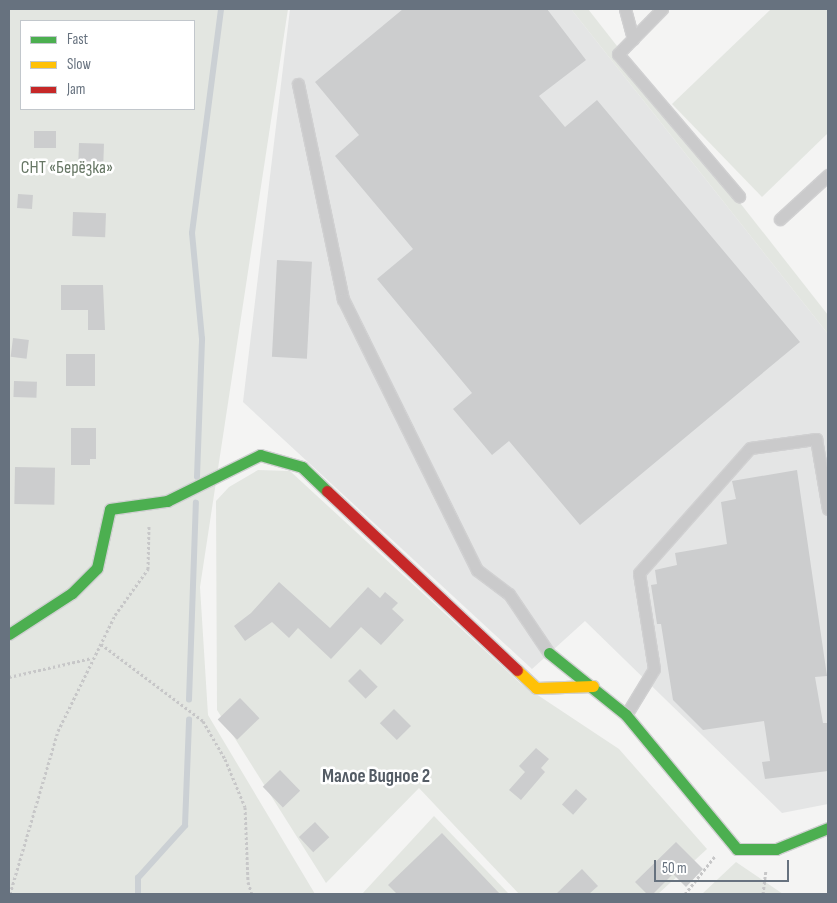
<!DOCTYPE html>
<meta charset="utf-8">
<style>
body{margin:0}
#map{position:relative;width:837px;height:903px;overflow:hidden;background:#f4f4f3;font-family:"Sofia Sans Condensed",sans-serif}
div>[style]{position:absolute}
.built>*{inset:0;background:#e4e5e5}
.green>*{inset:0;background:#e3e6e1}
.stream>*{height:5.5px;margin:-2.75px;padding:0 2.75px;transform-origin:2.75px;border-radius:2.75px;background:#cbd0d4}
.building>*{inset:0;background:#cccdce;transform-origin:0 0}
.path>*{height:3px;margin-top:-1.5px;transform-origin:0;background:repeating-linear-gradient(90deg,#c7c7c8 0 2.5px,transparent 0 5px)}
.roads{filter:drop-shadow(1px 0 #d0d0d1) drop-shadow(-1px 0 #d0d0d1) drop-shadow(0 1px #d0d0d1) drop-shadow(0 -1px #d0d0d1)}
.lane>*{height:11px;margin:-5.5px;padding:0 5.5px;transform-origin:5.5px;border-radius:5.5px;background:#cacacb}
.fast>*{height:11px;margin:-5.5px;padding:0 5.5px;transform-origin:5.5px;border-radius:5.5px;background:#4caf50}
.slow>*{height:11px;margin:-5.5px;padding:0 5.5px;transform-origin:5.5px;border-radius:5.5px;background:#ffc107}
.jam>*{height:11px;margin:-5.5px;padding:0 5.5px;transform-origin:5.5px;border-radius:5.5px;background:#c62828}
span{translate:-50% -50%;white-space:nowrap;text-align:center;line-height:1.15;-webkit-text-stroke:5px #fff;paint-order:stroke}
.park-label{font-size:18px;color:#677765}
.neighbourhood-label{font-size:19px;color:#545c65;font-weight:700}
.frame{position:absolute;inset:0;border:10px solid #67727f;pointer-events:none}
.legend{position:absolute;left:20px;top:20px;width:175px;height:90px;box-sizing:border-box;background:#fff;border:1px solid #c2c7cc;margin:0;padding:6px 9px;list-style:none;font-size:15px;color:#67727f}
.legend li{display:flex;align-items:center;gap:10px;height:25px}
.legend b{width:25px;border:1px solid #c2c7cc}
.scale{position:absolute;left:654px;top:860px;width:135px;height:22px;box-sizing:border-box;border:2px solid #67727f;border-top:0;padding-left:6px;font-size:15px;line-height:18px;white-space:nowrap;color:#67727f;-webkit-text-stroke:4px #fff;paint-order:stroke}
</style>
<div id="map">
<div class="built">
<div style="clip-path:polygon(290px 9px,571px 9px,828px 334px,828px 804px,782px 813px,585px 621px,532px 669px,243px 402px)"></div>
</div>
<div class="green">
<div style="clip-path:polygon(evenodd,9px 9px,288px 9px,200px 587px,208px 715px,315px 894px,9px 894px,9px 9px,21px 21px,194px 21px,194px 109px,21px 109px,21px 21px)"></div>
<div style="clip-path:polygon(571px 9px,588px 9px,828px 315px,828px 334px)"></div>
<div style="clip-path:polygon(771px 9px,828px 9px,828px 133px,762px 197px,672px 104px)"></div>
<div style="clip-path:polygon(258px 470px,290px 471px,521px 684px,619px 749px,707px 849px,658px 894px,519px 894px,419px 788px,326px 883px,217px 710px,216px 501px,229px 487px)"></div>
<div style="clip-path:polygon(434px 816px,509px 894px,362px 894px)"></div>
<div style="clip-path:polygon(736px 862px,783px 894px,702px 894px)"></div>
</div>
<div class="stream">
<div style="left:197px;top:477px;width:138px;rotate:-87.9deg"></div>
<div style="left:202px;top:339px;width:106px;rotate:-95.4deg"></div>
<div style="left:192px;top:233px;width:226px;rotate:-82.6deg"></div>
<div style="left:189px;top:700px;width:197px;rotate:-88deg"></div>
<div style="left:138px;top:894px;width:16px;rotate:-90deg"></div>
<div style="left:138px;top:878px;width:70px;rotate:-47.9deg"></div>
<div style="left:185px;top:826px;width:106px;rotate:-87.8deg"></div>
</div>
<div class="building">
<div style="clip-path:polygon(403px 9px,547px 9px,586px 60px,539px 96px,565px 127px,597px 100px,800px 342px,580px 525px,509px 441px,492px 455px,453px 409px,472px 393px,377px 279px,413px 249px,335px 156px,359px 135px,315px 82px)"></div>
<div style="left:34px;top:131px;width:22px;height:17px"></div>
<div style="left:79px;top:143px;width:25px;height:21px;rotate:2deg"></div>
<div style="left:18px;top:194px;width:15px;height:14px;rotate:4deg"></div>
<div style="left:73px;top:212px;width:33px;height:24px;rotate:2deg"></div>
<div style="left:277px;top:260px;width:35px;height:97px;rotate:3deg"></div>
<div style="clip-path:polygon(61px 285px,103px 285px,105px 330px,88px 330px,88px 310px,61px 310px)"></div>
<div style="left:13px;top:338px;width:16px;height:19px;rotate:7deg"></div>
<div style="left:66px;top:354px;width:29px;height:32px"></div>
<div style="left:14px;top:381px;width:23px;height:16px;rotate:2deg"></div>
<div style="clip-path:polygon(71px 428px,96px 428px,96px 459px,90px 459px,90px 465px,71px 465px)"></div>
<div style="left:15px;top:467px;width:40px;height:37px;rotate:1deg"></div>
<div style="clip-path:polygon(797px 470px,827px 676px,815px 677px,823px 723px,828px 723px,828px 771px,765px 779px,762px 762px,770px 761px,764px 721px,703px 730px,673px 700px,661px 624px,657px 624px,651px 585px,657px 584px,655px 570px,677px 565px,675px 553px,727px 544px,721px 502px,736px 499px,732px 481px)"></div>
<div style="clip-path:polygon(279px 582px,330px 628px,368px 587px,380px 598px,385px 592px,398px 603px,392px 609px,404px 620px,381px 645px,361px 627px,331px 659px,298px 628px,289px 638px,272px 622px,245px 641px,234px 626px,251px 613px)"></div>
<div style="left:360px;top:669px;width:25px;height:17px;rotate:45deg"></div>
<div style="left:240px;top:698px;width:28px;height:31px;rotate:46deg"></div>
<div style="left:394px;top:709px;width:24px;height:20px;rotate:45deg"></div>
<div style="clip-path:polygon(536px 748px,549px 759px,541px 768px,545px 772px,521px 800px,509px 790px,525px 772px,519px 766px)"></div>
<div style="left:280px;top:770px;width:29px;height:24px;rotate:46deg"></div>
<div style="left:576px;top:789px;width:15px;height:21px;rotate:42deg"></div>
<div style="left:315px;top:822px;width:21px;height:22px;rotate:47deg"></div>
<div style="clip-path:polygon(442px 833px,500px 894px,397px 894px,388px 885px)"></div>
<div style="clip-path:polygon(676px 842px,703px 869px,686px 887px,673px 874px,653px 894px,647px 894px,635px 882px)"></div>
<div style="clip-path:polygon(582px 869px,598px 886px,589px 894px,556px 894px)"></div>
</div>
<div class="path">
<div style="left:101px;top:644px;width:128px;rotate:37deg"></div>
<div style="left:203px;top:721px;width:44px;rotate:59.9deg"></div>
<div style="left:225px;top:759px;width:52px;rotate:67.4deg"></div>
<div style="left:245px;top:807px;width:75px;rotate:87.7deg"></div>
<div style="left:248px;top:882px;width:13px;rotate:72deg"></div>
<div style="left:9px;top:677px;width:85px;rotate:-12.9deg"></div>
<div style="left:10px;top:894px;width:170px;rotate:-73.6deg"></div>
<div style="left:58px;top:731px;width:129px;rotate:-63.8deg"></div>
<div style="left:115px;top:615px;width:57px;rotate:-54.3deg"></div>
<div style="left:148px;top:569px;width:44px;rotate:-88.7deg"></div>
<div style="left:685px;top:894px;width:48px;rotate:-51.7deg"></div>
<div style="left:763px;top:894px;width:24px;rotate:-83deg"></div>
</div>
<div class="roads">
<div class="lane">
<div style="left:625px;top:9px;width:31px;rotate:75deg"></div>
<div style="left:662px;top:9px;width:63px;rotate:134.4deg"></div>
<div style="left:618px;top:54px;width:187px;rotate:49.6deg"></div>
<div style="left:298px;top:84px;width:220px;rotate:78.2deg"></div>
<div style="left:343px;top:299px;width:302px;rotate:63.7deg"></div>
<div style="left:477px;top:570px;width:40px;rotate:37deg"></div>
<div style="left:509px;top:594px;width:71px;rotate:55.9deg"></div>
<div style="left:780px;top:219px;width:65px;rotate:-42.5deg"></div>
<div style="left:626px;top:715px;width:54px;rotate:-58.7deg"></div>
<div style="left:654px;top:669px;width:97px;rotate:-98.9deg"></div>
<div style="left:639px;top:573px;width:167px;rotate:-48.4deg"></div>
<div style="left:750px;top:448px;width:67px;rotate:-7.8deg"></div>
<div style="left:816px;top:439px;width:71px;rotate:80.3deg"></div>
</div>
<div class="fast">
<div style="left:9px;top:634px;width:75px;rotate:-33.1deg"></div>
<div style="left:72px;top:593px;width:35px;rotate:-45deg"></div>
<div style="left:97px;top:568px;width:60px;rotate:-77.6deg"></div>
<div style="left:110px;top:509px;width:58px;rotate:-8deg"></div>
<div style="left:167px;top:501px;width:104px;rotate:-26.3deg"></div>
<div style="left:260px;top:455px;width:44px;rotate:15.9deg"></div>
<div style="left:302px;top:467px;width:35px;rotate:44deg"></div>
<div style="left:549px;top:653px;width:99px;rotate:38.8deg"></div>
<div style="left:626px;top:715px;width:174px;rotate:50.4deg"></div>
<div style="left:737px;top:849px;width:39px"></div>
<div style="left:776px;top:849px;width:56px;rotate:-22deg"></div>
</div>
<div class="slow">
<div style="left:517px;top:670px;width:26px;rotate:43deg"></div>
<div style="left:536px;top:688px;width:57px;rotate:-2deg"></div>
</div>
<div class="jam">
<div style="left:327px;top:491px;width:261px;rotate:43.3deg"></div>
</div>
</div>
<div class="park-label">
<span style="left:67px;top:168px">СНТ «Берёзка»</span>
</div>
<div class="neighbourhood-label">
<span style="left:376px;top:777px">Малое Видное 2</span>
</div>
<div class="frame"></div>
<ul class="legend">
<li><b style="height:6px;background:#4caf50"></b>Fast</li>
<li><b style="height:6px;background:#ffc107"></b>Slow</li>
<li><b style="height:6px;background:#c62828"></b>Jam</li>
</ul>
<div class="scale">50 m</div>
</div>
